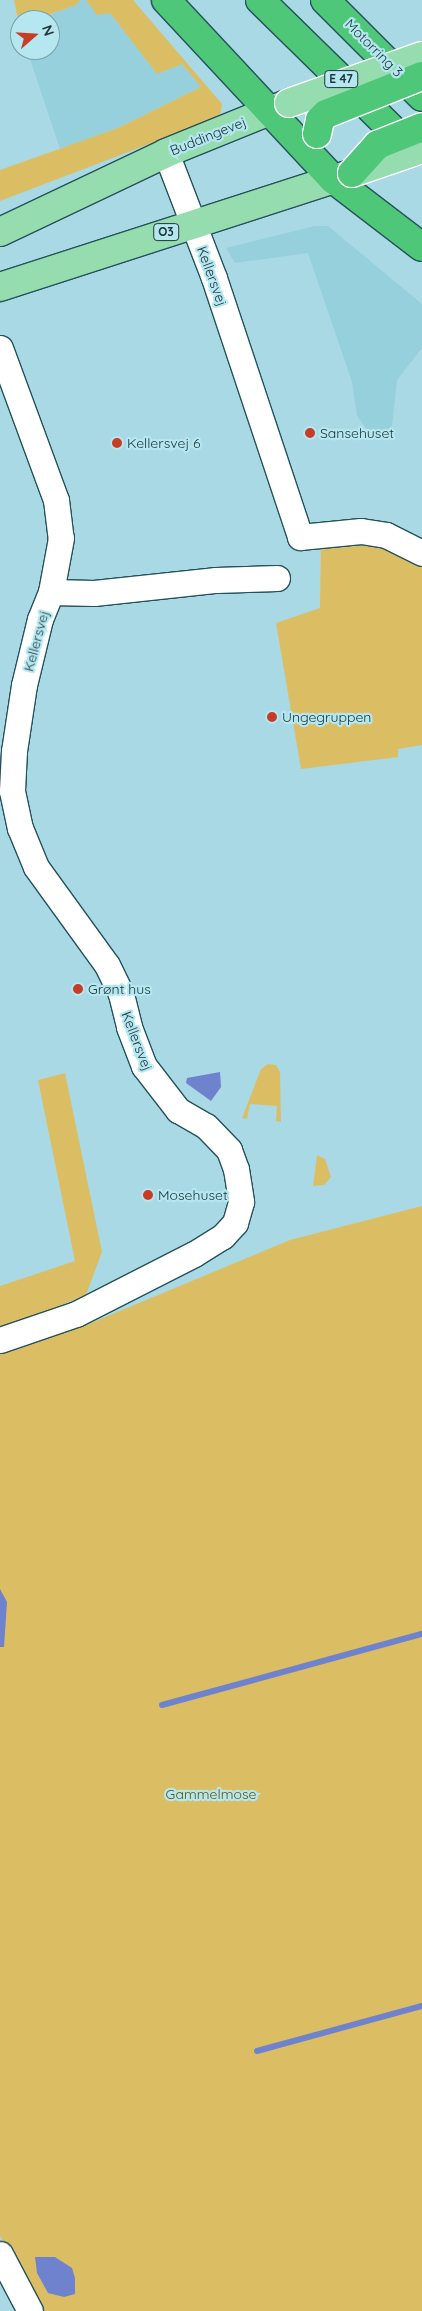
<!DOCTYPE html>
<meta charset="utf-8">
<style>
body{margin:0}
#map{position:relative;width:422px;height:2311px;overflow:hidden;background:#a9d9e4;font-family:Quicksand,sans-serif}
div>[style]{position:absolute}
.built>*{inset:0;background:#95d0dc}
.green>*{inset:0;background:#dbbe63}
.water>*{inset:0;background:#6f82cd}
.stream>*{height:6px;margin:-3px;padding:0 3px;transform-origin:3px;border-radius:3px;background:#6f82cd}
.roads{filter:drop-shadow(1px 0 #24525b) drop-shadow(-1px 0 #24525b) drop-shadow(0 1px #24525b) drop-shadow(0 -1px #24525b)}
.minor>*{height:25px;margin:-12.5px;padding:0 12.5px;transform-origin:12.5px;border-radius:12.5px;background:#fff}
.primary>*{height:28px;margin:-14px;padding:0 14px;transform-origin:14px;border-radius:14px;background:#95ddae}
.motorway>*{height:28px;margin:-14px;padding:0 14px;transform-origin:14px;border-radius:14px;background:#4fc778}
.bridges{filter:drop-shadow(1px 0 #fff) drop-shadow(-1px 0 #fff) drop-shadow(0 1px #fff) drop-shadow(0 -1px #fff)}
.primary-bridge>*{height:28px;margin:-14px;padding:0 14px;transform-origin:14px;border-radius:14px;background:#95ddae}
.motorway-bridge>*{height:28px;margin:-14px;padding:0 14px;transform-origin:14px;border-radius:14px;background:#4fc778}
.dots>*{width:14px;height:14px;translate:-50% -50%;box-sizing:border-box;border:2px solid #b5e7f1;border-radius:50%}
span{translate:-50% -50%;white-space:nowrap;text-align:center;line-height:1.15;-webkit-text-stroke:4.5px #b5e7f1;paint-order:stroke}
.shield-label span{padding:1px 4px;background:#b5e7f1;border:1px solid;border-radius:4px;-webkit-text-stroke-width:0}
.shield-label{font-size:12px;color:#22363a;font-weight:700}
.street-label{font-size:14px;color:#22363a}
.poi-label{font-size:14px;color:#22363a}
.left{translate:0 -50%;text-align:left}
.park-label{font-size:14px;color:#645106}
.north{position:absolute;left:10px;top:10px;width:50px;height:50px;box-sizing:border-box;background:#b5e7f1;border:1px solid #7aa0a8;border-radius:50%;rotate:71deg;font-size:14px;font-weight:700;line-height:20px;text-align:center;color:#22363a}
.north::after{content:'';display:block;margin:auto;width:18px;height:22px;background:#c83c25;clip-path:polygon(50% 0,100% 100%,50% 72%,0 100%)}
</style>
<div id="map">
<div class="built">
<div style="clip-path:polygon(81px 0,86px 0,97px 14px,110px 13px,157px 74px,182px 64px,201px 87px,118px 128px,60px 149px,27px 50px,50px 50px,50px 20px,32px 20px,74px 6px)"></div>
<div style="clip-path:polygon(315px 226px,328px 226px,422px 304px,422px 348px,397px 380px,392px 426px,387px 435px,380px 438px,369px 432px,357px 416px,352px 382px,308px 253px,235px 263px,226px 248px)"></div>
</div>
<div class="green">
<div style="clip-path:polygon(14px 0,81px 0,74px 6px,32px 20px,20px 20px,19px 24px)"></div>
<div style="clip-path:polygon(86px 0,133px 0,222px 104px,220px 117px,0 201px,0 170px,118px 128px,201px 87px,182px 64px,157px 74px,110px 13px,97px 15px)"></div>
<div style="clip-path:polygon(379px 541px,422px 566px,422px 745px,398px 749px,398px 757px,301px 769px,276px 623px,320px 608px,321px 543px)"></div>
<div style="clip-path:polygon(268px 1064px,276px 1065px,280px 1072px,281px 1122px,276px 1121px,277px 1106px,250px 1104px,247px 1119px,242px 1118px,261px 1069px)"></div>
<div style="clip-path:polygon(65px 1073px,102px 1252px,86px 1295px,0 1330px,0 1286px,75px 1261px,38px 1080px)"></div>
<div style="clip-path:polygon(317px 1155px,325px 1159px,331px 1177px,324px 1185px,313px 1186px)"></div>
<div style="clip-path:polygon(422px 1206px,422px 2311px,40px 2311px,0 2236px,0 1353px,91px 1323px,290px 1240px)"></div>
</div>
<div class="water">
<div style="clip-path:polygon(220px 1072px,221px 1087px,211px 1101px,186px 1083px,187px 1078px)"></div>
<div style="clip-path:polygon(0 1589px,7px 1602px,4px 1647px,0 1647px)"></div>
<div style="clip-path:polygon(35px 2257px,55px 2257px,72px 2268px,75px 2278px,75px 2294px,64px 2297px,48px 2293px,37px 2273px)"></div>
</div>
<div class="stream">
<div style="left:162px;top:1705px;width:270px;rotate:-15.3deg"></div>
<div style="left:257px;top:2051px;width:171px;rotate:-15.3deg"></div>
</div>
<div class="roads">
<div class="minor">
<div style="left:166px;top:153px;width:134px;rotate:69deg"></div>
<div style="left:214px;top:278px;width:273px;rotate:71.6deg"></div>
<div style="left:300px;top:537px;width:61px;rotate:-5.6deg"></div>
<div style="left:361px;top:531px;width:25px;rotate:9deg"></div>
<div style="left:386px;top:535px;width:40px;rotate:26.6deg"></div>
<div style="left:0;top:348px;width:162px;rotate:69.8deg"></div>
<div style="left:56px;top:500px;width:38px;rotate:83deg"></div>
<div style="left:61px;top:538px;width:55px;rotate:100.5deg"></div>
<div style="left:51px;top:592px;width:29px;rotate:112deg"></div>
<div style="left:40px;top:619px;width:68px;rotate:103.6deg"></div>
<div style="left:24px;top:685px;width:67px;rotate:98.6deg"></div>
<div style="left:14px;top:751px;width:40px;rotate:92.9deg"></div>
<div style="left:12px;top:791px;width:38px;rotate:78deg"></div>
<div style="left:20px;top:828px;width:42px;rotate:67.7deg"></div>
<div style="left:36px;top:867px;width:121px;rotate:54.1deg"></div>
<div style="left:107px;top:965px;width:32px;rotate:64deg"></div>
<div style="left:121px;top:994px;width:34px;rotate:76deg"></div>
<div style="left:129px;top:1027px;width:42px;rotate:69deg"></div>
<div style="left:144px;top:1066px;width:56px;rotate:52.3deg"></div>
<div style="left:178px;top:1110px;width:32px;rotate:30deg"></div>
<div style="left:206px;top:1126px;width:33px;rotate:46deg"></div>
<div style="left:229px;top:1150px;width:20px;rotate:70deg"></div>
<div style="left:236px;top:1169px;width:33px;rotate:81deg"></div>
<div style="left:241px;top:1202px;width:22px;rotate:106deg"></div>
<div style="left:235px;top:1223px;width:18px;rotate:133deg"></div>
<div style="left:223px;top:1236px;width:34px;rotate:148deg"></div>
<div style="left:194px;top:1254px;width:132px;rotate:153deg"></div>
<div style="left:76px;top:1314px;width:80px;rotate:161.1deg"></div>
<div style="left:51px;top:592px;width:43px;rotate:1.3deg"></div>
<div style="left:94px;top:593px;width:123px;rotate:-6.1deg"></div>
<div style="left:216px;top:580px;width:61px;rotate:-1.9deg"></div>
<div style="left:0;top:2254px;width:64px;rotate:62.2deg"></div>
</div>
<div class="primary">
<div style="left:0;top:232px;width:184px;rotate:-25.4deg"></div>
<div style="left:166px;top:153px;width:133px;rotate:-22.1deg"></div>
<div style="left:0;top:287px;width:370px;rotate:-17.9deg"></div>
</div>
<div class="motorway">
<div style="left:166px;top:0;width:245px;rotate:47deg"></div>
<div style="left:333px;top:179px;width:112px;rotate:37.4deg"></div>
<div style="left:260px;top:0;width:216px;rotate:44.4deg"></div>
<div style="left:325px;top:0;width:137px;rotate:45deg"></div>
</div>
</div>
<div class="bridges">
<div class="primary-bridge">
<div style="left:289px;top:103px;width:141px;rotate:-19.5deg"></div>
<div style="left:352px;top:173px;width:74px;rotate:-18.9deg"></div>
</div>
<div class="motorway-bridge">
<div style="left:317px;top:134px;width:14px;rotate:-78deg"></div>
<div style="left:320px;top:120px;width:8px;rotate:-45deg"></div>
<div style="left:326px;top:114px;width:103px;rotate:-21.6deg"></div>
<div style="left:352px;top:173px;width:38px;rotate:-48deg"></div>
<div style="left:377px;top:145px;width:48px;rotate:-21.8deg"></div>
</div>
</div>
<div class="dots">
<div style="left:310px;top:433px;background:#c83c25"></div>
<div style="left:117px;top:443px;background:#c83c25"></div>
<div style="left:272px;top:717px;background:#c83c25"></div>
<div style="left:78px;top:989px;background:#c83c25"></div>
<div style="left:148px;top:1195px;background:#c83c25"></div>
</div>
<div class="shield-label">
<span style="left:341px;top:79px">E 47</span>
<span style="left:166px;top:232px">O3</span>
</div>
<div class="street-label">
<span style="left:374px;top:48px;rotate:45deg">Motorring 3</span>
<span style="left:208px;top:136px;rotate:-22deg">Buddingevej</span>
<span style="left:212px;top:276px;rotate:70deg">Kellersvej</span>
<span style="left:36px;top:641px;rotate:-75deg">Kellersvej</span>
<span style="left:137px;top:1041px;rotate:69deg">Kellersvej</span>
</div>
<div class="poi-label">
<span class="left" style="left:320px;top:433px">Sansehuset</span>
<span class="left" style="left:127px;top:443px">Kellersvej 6</span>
<span class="left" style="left:282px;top:717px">Ungegruppen</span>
<span class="left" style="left:88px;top:989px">Grønt hus</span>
<span class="left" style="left:158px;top:1195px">Mosehuset</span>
</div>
<div class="park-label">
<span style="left:211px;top:1794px">Gammelmose</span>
</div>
<div class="north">N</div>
</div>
